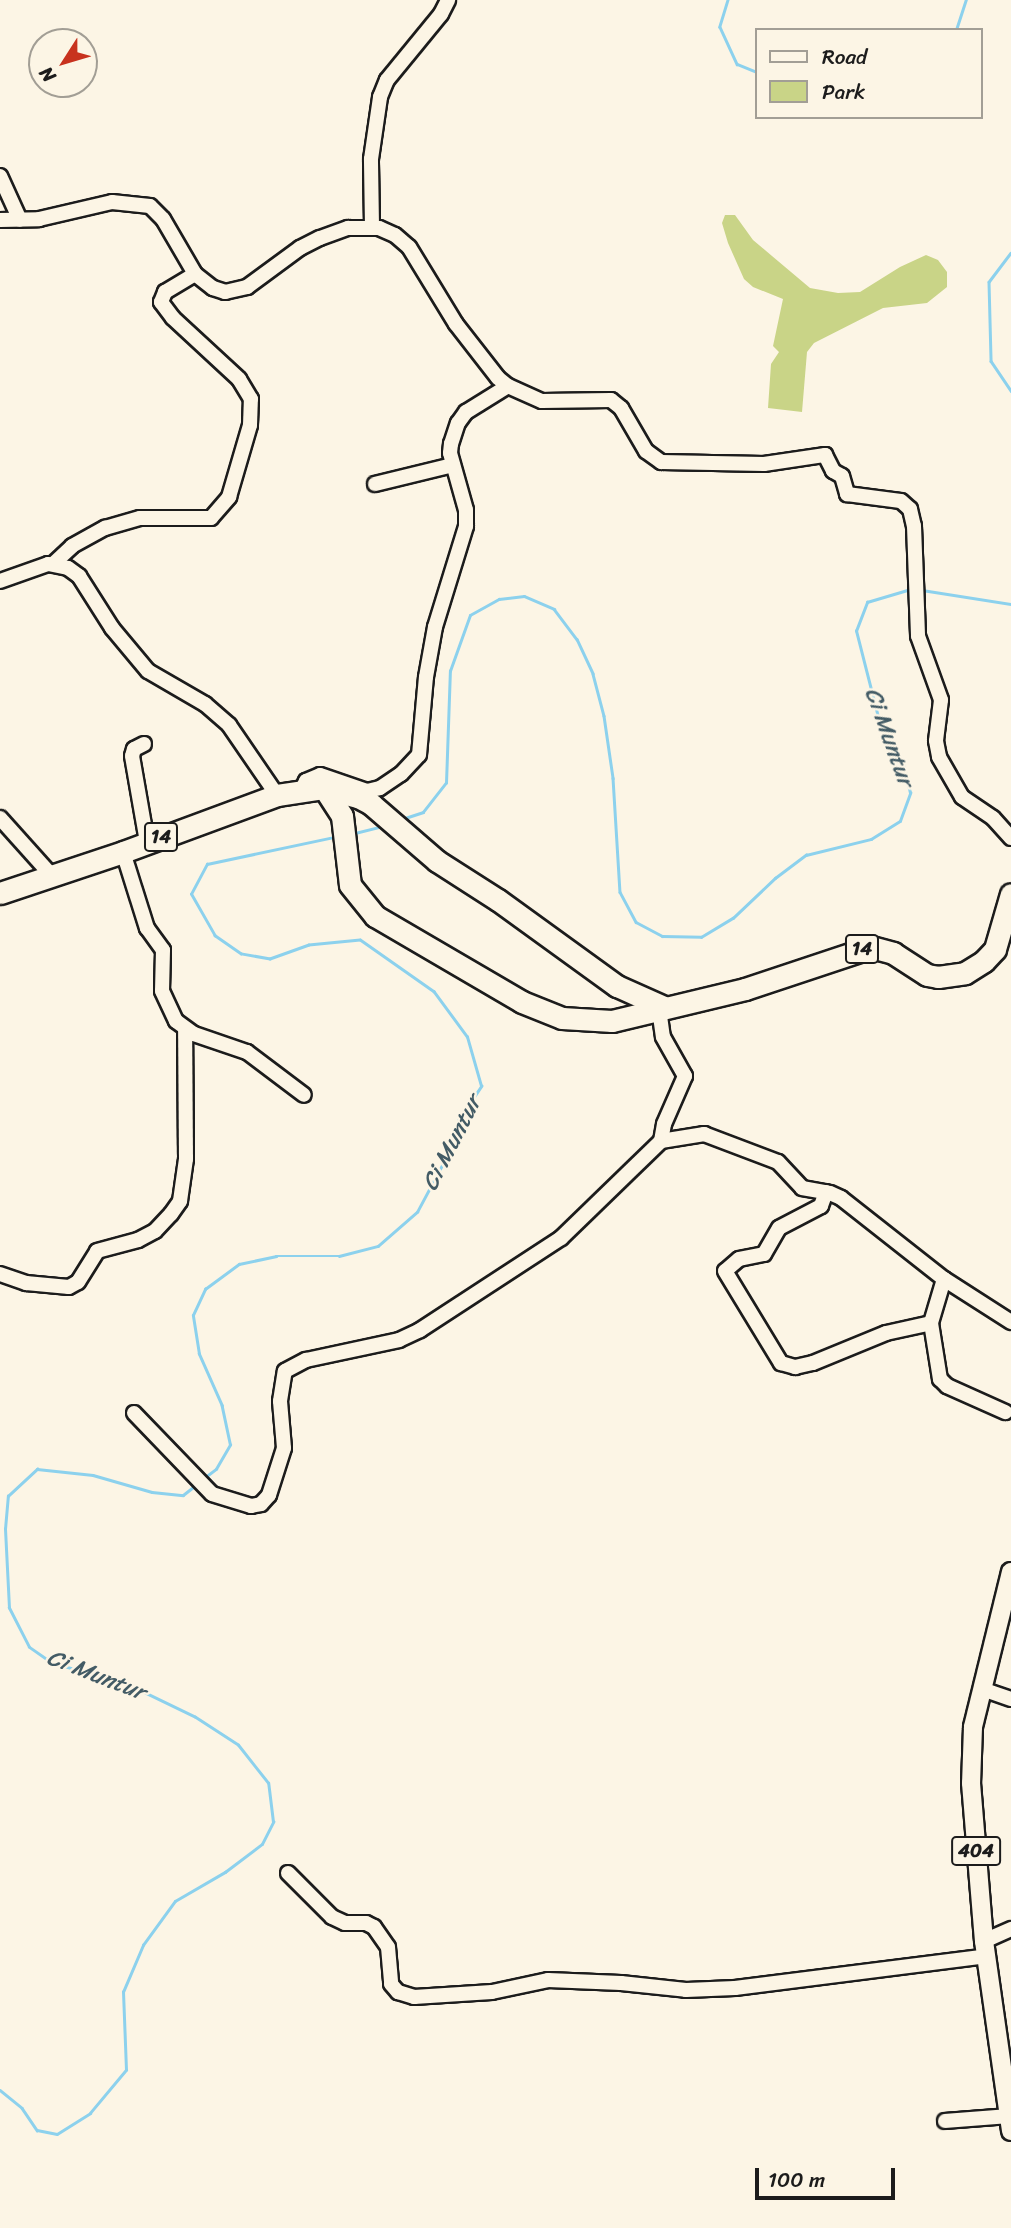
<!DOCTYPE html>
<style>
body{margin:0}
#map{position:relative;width:1011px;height:2228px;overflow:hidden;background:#fcf5e5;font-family:Sriracha,sans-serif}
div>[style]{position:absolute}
.green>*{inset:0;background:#c9d487}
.stream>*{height:2.5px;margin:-1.25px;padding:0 1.25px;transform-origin:1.25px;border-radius:1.25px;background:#8cd1ed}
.roads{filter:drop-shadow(2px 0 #1c1c1c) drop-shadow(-2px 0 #1c1c1c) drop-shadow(0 2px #1c1c1c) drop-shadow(0 -2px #1c1c1c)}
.minor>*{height:14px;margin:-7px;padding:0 7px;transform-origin:7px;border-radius:7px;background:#fcf5e5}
.major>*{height:18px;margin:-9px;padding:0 9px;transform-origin:9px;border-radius:9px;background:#fcf5e5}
.highway>*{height:21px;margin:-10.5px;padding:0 10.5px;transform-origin:10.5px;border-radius:10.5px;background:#fcf5e5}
span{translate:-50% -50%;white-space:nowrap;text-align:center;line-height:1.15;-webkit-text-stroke:5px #fcf5e5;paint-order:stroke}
.shield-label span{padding:2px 5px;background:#fcf5e5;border:2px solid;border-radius:5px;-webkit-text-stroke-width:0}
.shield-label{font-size:19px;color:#1c1c1c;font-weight:700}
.water-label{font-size:23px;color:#435b65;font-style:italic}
.legend{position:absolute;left:755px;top:28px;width:228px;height:91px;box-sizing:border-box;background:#fcf5e5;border:2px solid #a29e95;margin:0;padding:9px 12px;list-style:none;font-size:21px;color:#1c1c1c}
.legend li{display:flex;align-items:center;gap:14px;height:35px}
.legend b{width:35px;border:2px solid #a29e95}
.north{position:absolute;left:28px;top:28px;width:70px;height:70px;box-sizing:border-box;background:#fcf5e5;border:2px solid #a29e95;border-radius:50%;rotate:233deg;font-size:19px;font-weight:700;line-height:28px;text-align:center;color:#1c1c1c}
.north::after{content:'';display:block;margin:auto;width:24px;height:32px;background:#c8321e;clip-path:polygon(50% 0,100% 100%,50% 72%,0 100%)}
.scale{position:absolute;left:755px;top:2168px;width:140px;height:32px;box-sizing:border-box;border:4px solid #1c1c1c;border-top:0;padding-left:9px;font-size:21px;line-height:24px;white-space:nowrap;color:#1c1c1c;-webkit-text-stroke:5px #fcf5e5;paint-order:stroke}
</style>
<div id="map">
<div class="green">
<div style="clip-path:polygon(725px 215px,735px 215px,753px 240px,810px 288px,838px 293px,860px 292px,900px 267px,926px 255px,938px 260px,947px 272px,947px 287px,927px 303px,883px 308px,814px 343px,807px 352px,802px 412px,768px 408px,771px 364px,779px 352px,773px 346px,783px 299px,753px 287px,744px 279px,728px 243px,722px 223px)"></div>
</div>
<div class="stream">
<div style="left:728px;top:0;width:28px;rotate:107deg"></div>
<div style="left:720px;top:27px;width:41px;rotate:65.3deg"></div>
<div style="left:737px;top:64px;width:22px;rotate:22deg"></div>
<div style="left:956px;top:30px;width:32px;rotate:-72deg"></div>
<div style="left:1011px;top:253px;width:36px;rotate:127deg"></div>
<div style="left:989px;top:282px;width:79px;rotate:88.5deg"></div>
<div style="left:991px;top:361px;width:36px;rotate:56deg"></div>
<div style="left:922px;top:590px;width:90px;rotate:8.9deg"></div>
<div style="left:402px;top:819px;width:22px;rotate:-18deg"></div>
<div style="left:423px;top:812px;width:37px;rotate:-52deg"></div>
<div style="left:446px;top:783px;width:112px;rotate:-88deg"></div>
<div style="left:450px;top:671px;width:59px;rotate:-70.3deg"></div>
<div style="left:470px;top:615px;width:33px;rotate:-29deg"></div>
<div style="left:499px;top:599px;width:25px;rotate:-7deg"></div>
<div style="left:524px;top:596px;width:33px;rotate:23deg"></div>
<div style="left:554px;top:609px;width:38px;rotate:53deg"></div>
<div style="left:577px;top:639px;width:38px;rotate:65deg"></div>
<div style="left:593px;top:674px;width:43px;rotate:75.3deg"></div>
<div style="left:604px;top:716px;width:63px;rotate:81.7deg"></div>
<div style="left:613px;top:778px;width:114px;rotate:86.5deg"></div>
<div style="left:620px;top:892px;width:34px;rotate:62deg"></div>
<div style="left:636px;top:922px;width:30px;rotate:28deg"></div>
<div style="left:662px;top:936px;width:39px;rotate:1deg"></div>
<div style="left:701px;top:937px;width:37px;rotate:-31deg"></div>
<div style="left:733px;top:918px;width:58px;rotate:-43.6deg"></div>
<div style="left:775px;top:878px;width:39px;rotate:-37deg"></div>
<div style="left:806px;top:855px;width:67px;rotate:-13.8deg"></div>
<div style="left:871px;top:839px;width:34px;rotate:-32deg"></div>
<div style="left:900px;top:821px;width:30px;rotate:-70deg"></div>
<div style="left:910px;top:793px;width:31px;rotate:-103deg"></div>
<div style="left:903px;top:763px;width:44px;rotate:-121.2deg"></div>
<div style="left:880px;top:725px;width:97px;rotate:-104.3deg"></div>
<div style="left:856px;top:631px;width:31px;rotate:-69deg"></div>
<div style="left:867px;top:602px;width:46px;rotate:-16.5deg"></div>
<div style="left:351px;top:834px;width:32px;rotate:-14deg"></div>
<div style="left:204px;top:1478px;width:15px;rotate:-37deg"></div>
<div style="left:216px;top:1469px;width:28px;rotate:-60deg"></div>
<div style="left:230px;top:1445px;width:40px;rotate:-102deg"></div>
<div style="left:222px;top:1406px;width:57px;rotate:-113.9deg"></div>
<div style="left:199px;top:1354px;width:39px;rotate:-99deg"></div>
<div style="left:193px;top:1315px;width:29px;rotate:-65deg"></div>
<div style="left:205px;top:1289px;width:42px;rotate:-36.3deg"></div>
<div style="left:239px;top:1264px;width:38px;rotate:-12deg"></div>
<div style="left:276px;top:1256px;width:63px"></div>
<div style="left:339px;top:1256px;width:40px;rotate:-14.4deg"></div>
<div style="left:378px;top:1246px;width:52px;rotate:-41.1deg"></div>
<div style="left:417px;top:1212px;width:66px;rotate:-61.9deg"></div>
<div style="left:448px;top:1154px;width:37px;rotate:-73deg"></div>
<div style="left:459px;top:1119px;width:40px;rotate:-56deg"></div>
<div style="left:481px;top:1086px;width:51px;rotate:-105.9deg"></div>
<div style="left:467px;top:1037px;width:56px;rotate:-126.3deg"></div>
<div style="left:434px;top:992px;width:90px;rotate:-144.9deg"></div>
<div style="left:360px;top:940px;width:51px;rotate:174.4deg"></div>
<div style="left:309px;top:945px;width:41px;rotate:160.3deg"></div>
<div style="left:270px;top:959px;width:29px;rotate:-170deg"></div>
<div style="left:241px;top:954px;width:32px;rotate:-145deg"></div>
<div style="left:215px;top:936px;width:48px;rotate:-119.7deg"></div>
<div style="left:191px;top:894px;width:34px;rotate:-62deg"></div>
<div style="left:207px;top:864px;width:130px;rotate:-12deg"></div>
<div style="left:0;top:2090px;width:28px;rotate:39deg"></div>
<div style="left:22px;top:2108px;width:27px;rotate:56deg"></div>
<div style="left:37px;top:2130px;width:20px;rotate:11deg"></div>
<div style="left:57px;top:2134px;width:39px;rotate:-32deg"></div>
<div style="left:90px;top:2113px;width:56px;rotate:-50.1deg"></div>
<div style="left:126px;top:2070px;width:78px;rotate:-92.2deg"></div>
<div style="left:123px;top:1992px;width:51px;rotate:-66.9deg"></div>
<div style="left:143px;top:1945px;width:54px;rotate:-54deg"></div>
<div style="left:175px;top:1901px;width:58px;rotate:-30.1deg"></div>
<div style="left:225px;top:1872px;width:46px;rotate:-37.1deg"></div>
<div style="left:262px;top:1844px;width:25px;rotate:-63deg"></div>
<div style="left:273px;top:1822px;width:39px;rotate:-97deg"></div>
<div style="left:268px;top:1783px;width:48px;rotate:-128.3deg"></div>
<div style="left:238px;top:1745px;width:51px;rotate:-146.9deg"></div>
<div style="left:195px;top:1717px;width:85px;rotate:-154.3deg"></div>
<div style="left:118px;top:1680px;width:67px;rotate:-166.2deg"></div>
<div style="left:53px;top:1664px;width:29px;rotate:-145deg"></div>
<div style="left:29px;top:1647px;width:44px;rotate:-117.1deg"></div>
<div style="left:9px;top:1608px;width:79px;rotate:-92.9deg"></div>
<div style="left:5px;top:1529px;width:33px;rotate:-85deg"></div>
<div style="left:8px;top:1496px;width:40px;rotate:-43deg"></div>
<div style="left:37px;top:1469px;width:56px;rotate:6.1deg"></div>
<div style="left:93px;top:1475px;width:61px;rotate:16.1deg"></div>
<div style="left:152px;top:1492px;width:31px;rotate:6deg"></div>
<div style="left:183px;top:1495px;width:16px;rotate:-38deg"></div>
</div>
<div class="roads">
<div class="minor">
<div style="left:0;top:176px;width:48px;rotate:65.6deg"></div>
<div style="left:0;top:220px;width:39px;rotate:-1deg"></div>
<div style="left:39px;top:219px;width:75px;rotate:-13.1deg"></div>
<div style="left:112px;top:202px;width:38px;rotate:6deg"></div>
<div style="left:150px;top:206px;width:18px;rotate:45deg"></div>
<div style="left:163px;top:219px;width:64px;rotate:59.8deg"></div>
<div style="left:195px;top:274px;width:23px;rotate:38deg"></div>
<div style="left:213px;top:288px;width:13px;rotate:18deg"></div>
<div style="left:225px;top:292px;width:23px;rotate:-13deg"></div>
<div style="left:247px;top:287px;width:66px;rotate:-36.3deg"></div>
<div style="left:300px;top:248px;width:22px;rotate:-27deg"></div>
<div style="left:320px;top:238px;width:30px;rotate:-20deg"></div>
<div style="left:348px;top:228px;width:31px"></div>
<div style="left:379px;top:228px;width:17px;rotate:24deg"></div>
<div style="left:395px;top:235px;width:18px;rotate:41deg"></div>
<div style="left:409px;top:247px;width:90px;rotate:58.6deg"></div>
<div style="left:456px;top:324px;width:68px;rotate:52.1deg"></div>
<div style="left:498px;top:378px;width:13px;rotate:39deg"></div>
<div style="left:508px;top:386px;width:37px;rotate:24deg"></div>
<div style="left:542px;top:401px;width:69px;rotate:-0.8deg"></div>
<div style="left:611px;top:400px;width:13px;rotate:39deg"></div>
<div style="left:621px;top:408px;width:50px;rotate:59.8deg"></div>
<div style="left:646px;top:451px;width:19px;rotate:36deg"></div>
<div style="left:661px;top:462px;width:103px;rotate:1.1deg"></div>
<div style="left:764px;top:464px;width:62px;rotate:-8.4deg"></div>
<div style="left:825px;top:455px;width:18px;rotate:63deg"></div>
<div style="left:833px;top:471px;width:10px;rotate:29deg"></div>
<div style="left:842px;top:476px;width:19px;rotate:74deg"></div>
<div style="left:847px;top:494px;width:54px;rotate:7.4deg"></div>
<div style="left:901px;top:501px;width:12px;rotate:42deg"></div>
<div style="left:910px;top:509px;width:17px;rotate:77deg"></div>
<div style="left:914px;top:526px;width:110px;rotate:87.9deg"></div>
<div style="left:918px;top:636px;width:68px;rotate:70.2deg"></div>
<div style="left:941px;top:700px;width:41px;rotate:97deg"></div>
<div style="left:936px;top:741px;width:16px;rotate:79deg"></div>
<div style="left:939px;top:757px;width:46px;rotate:60.1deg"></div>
<div style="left:962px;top:797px;width:37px;rotate:34deg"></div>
<div style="left:993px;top:818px;width:27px;rotate:48deg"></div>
<div style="left:372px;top:226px;width:67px;rotate:-90.9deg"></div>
<div style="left:371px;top:159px;width:63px;rotate:-81.7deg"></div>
<div style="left:380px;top:97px;width:18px;rotate:-68deg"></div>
<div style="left:387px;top:80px;width:85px;rotate:-50.7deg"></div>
<div style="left:441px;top:14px;width:16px;rotate:-63deg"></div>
<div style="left:375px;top:484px;width:80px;rotate:-13.7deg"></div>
<div style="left:53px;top:564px;width:26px;rotate:-43deg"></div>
<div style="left:72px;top:546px;width:38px;rotate:-29deg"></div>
<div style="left:105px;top:528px;width:36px;rotate:-16deg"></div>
<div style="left:140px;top:518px;width:71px"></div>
<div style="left:211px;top:518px;width:28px;rotate:-49deg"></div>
<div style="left:229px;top:497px;width:75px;rotate:-73.7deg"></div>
<div style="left:250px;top:425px;width:26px;rotate:-88deg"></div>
<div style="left:251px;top:399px;width:23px;rotate:-121deg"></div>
<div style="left:239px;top:379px;width:90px;rotate:-137.3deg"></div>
<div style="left:173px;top:318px;width:20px;rotate:-127deg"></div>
<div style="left:161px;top:302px;width:11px;rotate:-68deg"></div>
<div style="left:165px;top:292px;width:35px;rotate:-31deg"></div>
<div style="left:0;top:581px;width:51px;rotate:-19.5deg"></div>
<div style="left:48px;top:564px;width:20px;rotate:11deg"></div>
<div style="left:68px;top:568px;width:14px;rotate:36deg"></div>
<div style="left:79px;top:576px;width:62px;rotate:57.6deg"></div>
<div style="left:112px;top:628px;width:56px;rotate:50.1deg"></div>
<div style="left:148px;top:671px;width:66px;rotate:30.1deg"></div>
<div style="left:205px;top:704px;width:32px;rotate:41deg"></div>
<div style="left:229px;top:725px;width:85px;rotate:55.6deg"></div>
<div style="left:144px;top:744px;width:11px;rotate:153deg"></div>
<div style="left:134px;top:749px;width:7px;rotate:106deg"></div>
<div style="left:132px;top:756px;width:87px;rotate:80.1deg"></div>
<div style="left:302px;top:789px;width:9px;rotate:-63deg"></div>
<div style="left:306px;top:781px;width:15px;rotate:-23deg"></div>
<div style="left:320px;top:775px;width:50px;rotate:18.8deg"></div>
<div style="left:367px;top:791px;width:13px;rotate:-13deg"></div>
<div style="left:380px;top:788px;width:25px;rotate:-34deg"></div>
<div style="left:401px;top:774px;width:26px;rotate:-47deg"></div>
<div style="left:419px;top:755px;width:78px;rotate:-84.9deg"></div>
<div style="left:426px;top:677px;width:51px;rotate:-79.8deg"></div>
<div style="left:435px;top:627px;width:106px;rotate:-72.9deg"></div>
<div style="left:466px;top:526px;width:16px;rotate:-90deg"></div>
<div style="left:466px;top:510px;width:59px;rotate:-105.7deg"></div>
<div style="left:450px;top:453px;width:9px;rotate:-84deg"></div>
<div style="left:451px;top:444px;width:22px;rotate:-72deg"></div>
<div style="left:458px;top:423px;width:14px;rotate:-54deg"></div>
<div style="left:466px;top:412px;width:49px;rotate:-31.8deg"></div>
<div style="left:0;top:818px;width:78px;rotate:48.1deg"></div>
<div style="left:123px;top:852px;width:80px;rotate:72.5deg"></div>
<div style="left:147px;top:928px;width:27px;rotate:54deg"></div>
<div style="left:163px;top:950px;width:41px;rotate:91.4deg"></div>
<div style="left:162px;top:991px;width:33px;rotate:65deg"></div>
<div style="left:176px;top:1021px;width:22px;rotate:36deg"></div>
<div style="left:194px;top:1034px;width:56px;rotate:18.8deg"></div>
<div style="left:247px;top:1052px;width:71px;rotate:37deg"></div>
<div style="left:659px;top:1009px;width:28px;rotate:82deg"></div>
<div style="left:663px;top:1037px;width:45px;rotate:60.6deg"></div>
<div style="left:685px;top:1076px;width:52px;rotate:113.6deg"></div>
<div style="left:664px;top:1124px;width:17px;rotate:100deg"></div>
<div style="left:661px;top:1141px;width:44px;rotate:-9.2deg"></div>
<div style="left:704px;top:1134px;width:79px;rotate:20.7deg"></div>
<div style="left:778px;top:1162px;width:35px;rotate:47deg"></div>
<div style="left:802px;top:1188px;width:28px;rotate:10deg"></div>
<div style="left:830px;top:1193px;width:12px;rotate:24deg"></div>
<div style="left:841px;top:1198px;width:131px;rotate:38.2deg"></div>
<div style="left:944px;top:1279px;width:80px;rotate:32.7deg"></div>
<div style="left:826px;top:1192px;width:15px;rotate:110deg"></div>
<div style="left:821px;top:1206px;width:47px;rotate:152.4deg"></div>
<div style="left:779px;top:1228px;width:30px;rotate:120deg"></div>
<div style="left:764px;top:1254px;width:25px;rotate:169deg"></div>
<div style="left:739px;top:1259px;width:18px;rotate:139deg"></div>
<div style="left:725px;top:1271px;width:108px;rotate:58.7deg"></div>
<div style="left:781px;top:1363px;width:15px;rotate:16deg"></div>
<div style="left:795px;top:1367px;width:18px;rotate:-13deg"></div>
<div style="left:813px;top:1363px;width:79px;rotate:-22.3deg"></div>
<div style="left:886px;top:1333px;width:46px;rotate:-12.5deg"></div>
<div style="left:0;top:1274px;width:28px;rotate:19deg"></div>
<div style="left:26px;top:1283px;width:43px;rotate:5.3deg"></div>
<div style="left:69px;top:1287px;width:10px;rotate:-29deg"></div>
<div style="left:78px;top:1282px;width:36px;rotate:-58deg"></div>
<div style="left:97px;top:1251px;width:42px;rotate:-15deg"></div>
<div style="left:138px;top:1240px;width:19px;rotate:-28deg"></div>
<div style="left:155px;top:1231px;width:23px;rotate:-47deg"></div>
<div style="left:171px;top:1214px;width:16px;rotate:-55deg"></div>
<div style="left:180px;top:1201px;width:42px;rotate:-81.9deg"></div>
<div style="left:186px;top:1159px;width:129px;rotate:-90.4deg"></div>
<div style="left:944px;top:1279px;width:46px;rotate:106.5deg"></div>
<div style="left:931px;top:1323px;width:57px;rotate:80.9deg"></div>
<div style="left:940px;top:1379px;width:10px;rotate:45deg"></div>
<div style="left:947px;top:1386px;width:64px;rotate:24.1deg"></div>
<div style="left:134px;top:1413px;width:112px;rotate:46.1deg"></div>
<div style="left:212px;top:1494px;width:41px;rotate:17.1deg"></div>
<div style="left:251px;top:1506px;width:10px;rotate:-11deg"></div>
<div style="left:261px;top:1504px;width:12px;rotate:-48deg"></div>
<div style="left:269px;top:1495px;width:49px;rotate:-72.3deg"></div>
<div style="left:284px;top:1448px;width:47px;rotate:-94.9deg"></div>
<div style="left:280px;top:1401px;width:30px;rotate:-81deg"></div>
<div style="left:285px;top:1371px;width:24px;rotate:-28deg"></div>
<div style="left:306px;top:1360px;width:95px;rotate:-12.1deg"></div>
<div style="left:399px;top:1340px;width:23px;rotate:-25deg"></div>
<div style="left:420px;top:1330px;width:168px;rotate:-33.1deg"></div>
<div style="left:561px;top:1238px;width:139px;rotate:-44.1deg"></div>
<div style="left:982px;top:1689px;width:31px;rotate:19deg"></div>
<div style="left:288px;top:1873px;width:62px;rotate:45deg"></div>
<div style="left:332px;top:1917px;width:14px;rotate:25deg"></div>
<div style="left:345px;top:1923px;width:21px"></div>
<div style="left:366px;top:1923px;width:9px;rotate:27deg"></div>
<div style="left:374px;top:1927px;width:24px;rotate:55deg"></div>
<div style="left:388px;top:1947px;width:37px;rotate:85deg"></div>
<div style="left:391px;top:1984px;width:11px;rotate:49deg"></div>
<div style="left:398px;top:1992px;width:17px;rotate:17deg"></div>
<div style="left:414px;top:1997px;width:78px;rotate:-3.7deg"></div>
<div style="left:492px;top:1992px;width:57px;rotate:-12.1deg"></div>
<div style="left:548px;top:1980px;width:73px;rotate:2.4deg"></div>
<div style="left:621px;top:1983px;width:65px;rotate:6.1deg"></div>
<div style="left:686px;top:1990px;width:49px;rotate:-2.3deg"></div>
<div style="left:735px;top:1988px;width:254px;rotate:-7.2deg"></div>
<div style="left:984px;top:1941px;width:30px;rotate:-24deg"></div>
<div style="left:945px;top:2121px;width:64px;rotate:-4.5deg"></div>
</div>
<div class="major">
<div style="left:1011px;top:1572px;width:160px;rotate:103.8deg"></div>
<div style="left:973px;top:1727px;width:56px;rotate:92deg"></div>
<div style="left:971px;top:1783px;width:159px;rotate:85.3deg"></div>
<div style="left:984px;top:1941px;width:192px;rotate:81.9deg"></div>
</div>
<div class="highway">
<div style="left:324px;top:788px;width:33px;rotate:57deg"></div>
<div style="left:342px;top:816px;width:69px;rotate:83.4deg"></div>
<div style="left:350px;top:885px;width:40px;rotate:51deg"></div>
<div style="left:375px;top:916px;width:170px;rotate:30.3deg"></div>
<div style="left:522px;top:1002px;width:43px;rotate:21.8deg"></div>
<div style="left:562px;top:1018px;width:50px;rotate:3.4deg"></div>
<div style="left:612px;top:1021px;width:137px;rotate:-13.5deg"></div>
<div style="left:745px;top:989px;width:133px;rotate:-18.4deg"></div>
<div style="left:871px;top:947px;width:23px;rotate:15deg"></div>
<div style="left:893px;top:953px;width:40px;rotate:32.9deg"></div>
<div style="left:927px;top:975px;width:11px;rotate:10deg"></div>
<div style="left:938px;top:977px;width:27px;rotate:-8deg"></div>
<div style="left:965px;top:973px;width:22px;rotate:-32deg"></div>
<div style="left:984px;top:961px;width:16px;rotate:-47deg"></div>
<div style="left:995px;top:949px;width:57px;rotate:-73.8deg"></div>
<div style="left:0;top:893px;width:130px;rotate:-18.4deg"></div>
<div style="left:123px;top:852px;width:164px;rotate:-20.3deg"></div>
<div style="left:277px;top:795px;width:48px;rotate:-8.5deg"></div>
<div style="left:324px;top:788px;width:35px;rotate:15deg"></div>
<div style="left:358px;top:797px;width:15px;rotate:28deg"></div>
<div style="left:371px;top:804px;width:87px;rotate:40.8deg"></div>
<div style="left:437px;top:861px;width:72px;rotate:32.6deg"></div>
<div style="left:498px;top:900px;width:147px;rotate:35.9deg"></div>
<div style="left:617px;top:986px;width:51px;rotate:24.1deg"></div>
</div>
</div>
<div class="shield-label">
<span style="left:161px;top:837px">14</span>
<span style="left:862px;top:949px">14</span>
<span style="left:976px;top:1851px">404</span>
</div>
<div class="water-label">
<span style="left:889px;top:737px;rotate:70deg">Ci Muntur</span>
<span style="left:452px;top:1143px;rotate:-63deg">Ci Muntur</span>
<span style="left:96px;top:1675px;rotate:21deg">Ci Muntur</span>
</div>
<ul class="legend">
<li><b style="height:9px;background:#fcf5e5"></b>Road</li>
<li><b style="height:19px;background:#c9d487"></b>Park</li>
</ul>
<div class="north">N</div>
<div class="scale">100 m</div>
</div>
